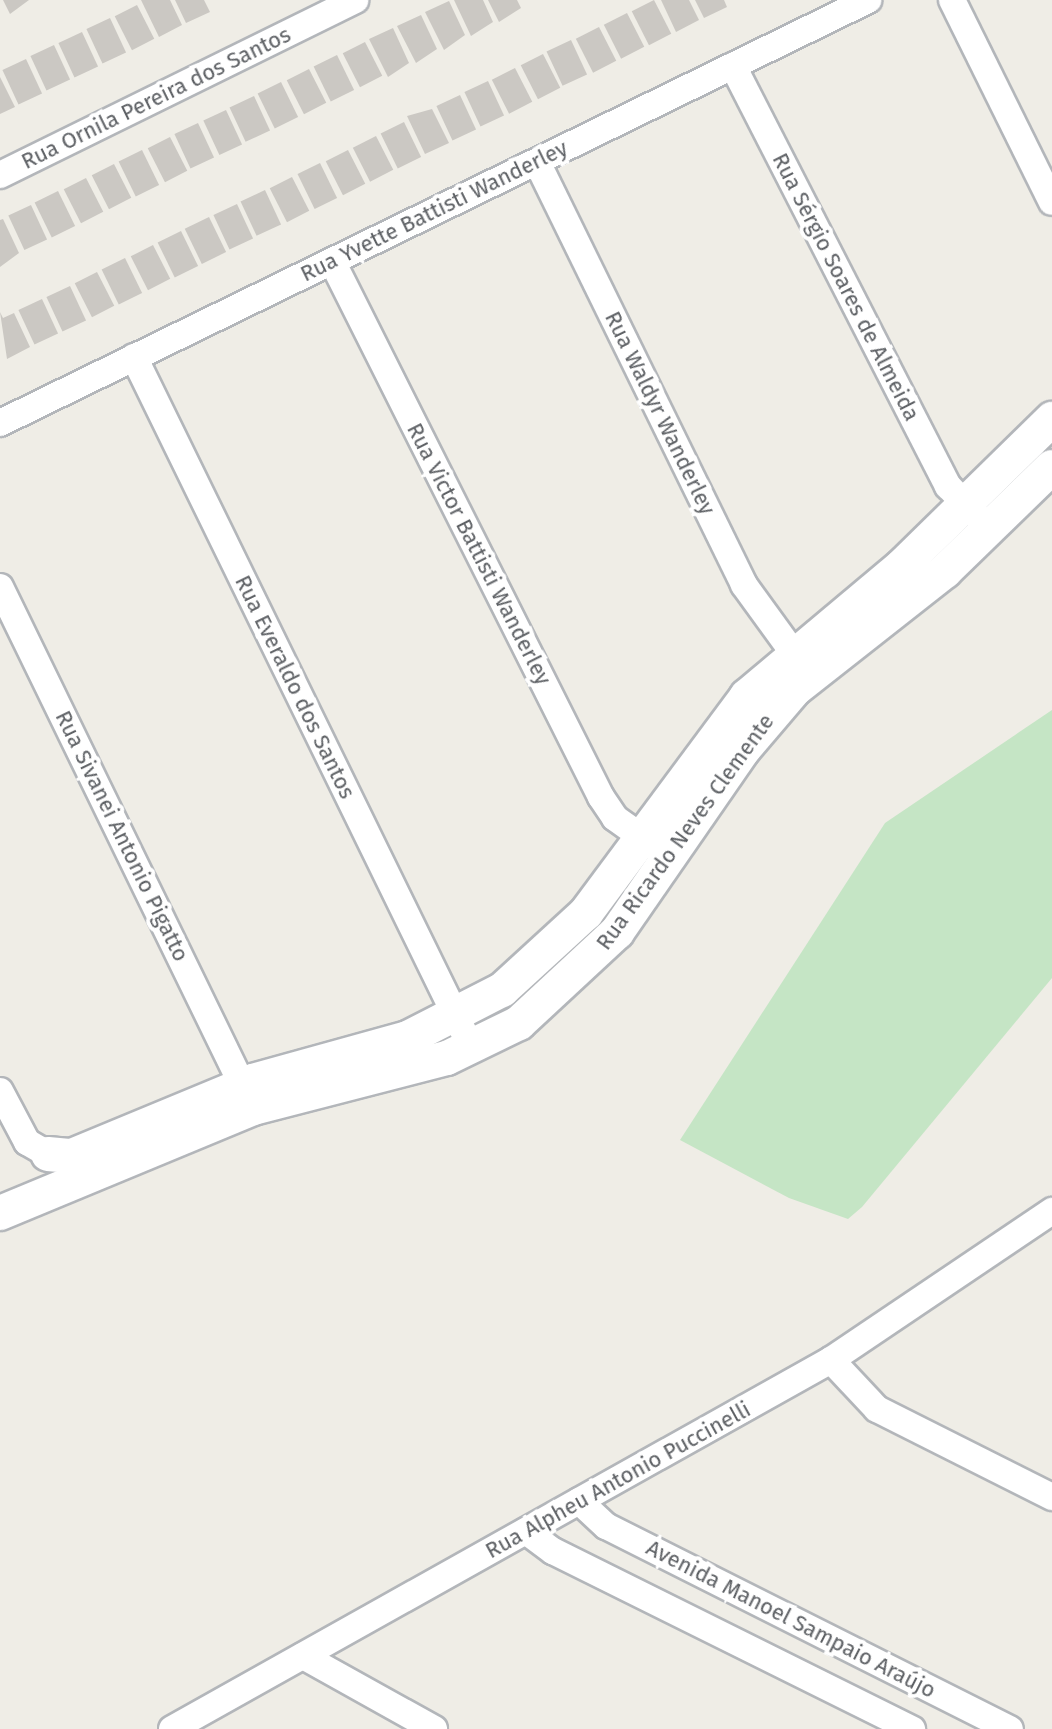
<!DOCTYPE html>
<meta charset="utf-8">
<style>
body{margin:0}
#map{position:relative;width:1052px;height:1729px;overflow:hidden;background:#efede6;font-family:"Fira Sans",sans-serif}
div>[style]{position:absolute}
.green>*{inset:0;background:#c5e5c5}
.building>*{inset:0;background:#cbc8c3;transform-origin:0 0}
.roads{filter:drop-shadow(2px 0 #b3b6ba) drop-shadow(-2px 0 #b3b6ba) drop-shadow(0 2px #b3b6ba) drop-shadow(0 -2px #b3b6ba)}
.minor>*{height:26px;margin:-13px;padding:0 13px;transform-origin:13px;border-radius:13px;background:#fff}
.tertiary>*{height:34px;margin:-17px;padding:0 17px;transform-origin:17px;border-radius:17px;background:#fff}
span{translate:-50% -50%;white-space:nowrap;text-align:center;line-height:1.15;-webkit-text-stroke:8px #fff;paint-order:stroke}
.street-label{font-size:22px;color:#5e6165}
</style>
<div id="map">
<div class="green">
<div style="clip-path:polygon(1052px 710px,1052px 978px,862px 1207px,848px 1219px,789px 1198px,680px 1140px,885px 823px)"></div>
</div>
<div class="building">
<div style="clip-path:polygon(3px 0,29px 0,10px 14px)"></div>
<div style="clip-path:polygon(141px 0,170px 0,182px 25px,159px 37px)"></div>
<div style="clip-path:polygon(175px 0,204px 0,210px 12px,186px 23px)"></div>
<div style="clip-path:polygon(454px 0,483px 0,493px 22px,471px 36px)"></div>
<div style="clip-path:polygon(488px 0,517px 0,521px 8px,499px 22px)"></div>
<div style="left:654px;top:0;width:38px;height:25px;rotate:63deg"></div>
<div style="clip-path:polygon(661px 0,689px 0,699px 20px,676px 32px)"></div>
<div style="clip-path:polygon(695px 0,724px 0,727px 7px,704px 18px)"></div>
<div style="clip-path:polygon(449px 1px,465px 35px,444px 50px,425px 12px)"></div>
<div style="left:137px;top:5px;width:38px;height:25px;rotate:63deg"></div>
<div style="left:627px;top:13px;width:38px;height:26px;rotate:63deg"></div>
<div style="clip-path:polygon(421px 15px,437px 49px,416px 63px,397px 26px)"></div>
<div style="left:110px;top:18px;width:38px;height:26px;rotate:65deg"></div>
<div style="left:599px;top:27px;width:38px;height:26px;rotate:63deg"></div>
<div style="clip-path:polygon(393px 28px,409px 63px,388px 77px,369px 39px)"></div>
<div style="left:82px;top:32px;width:38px;height:26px;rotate:65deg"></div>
<div style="left:571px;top:40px;width:38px;height:27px;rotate:65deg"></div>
<div style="left:365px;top:42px;width:38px;height:25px;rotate:63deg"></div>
<div style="left:54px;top:45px;width:38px;height:26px;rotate:65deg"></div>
<div style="left:543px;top:54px;width:38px;height:25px;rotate:63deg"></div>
<div style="left:337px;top:55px;width:39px;height:26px;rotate:64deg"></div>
<div style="left:26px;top:59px;width:38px;height:26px;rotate:65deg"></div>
<div style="left:515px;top:68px;width:38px;height:26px;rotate:63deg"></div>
<div style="left:309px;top:69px;width:38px;height:25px;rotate:63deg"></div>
<div style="clip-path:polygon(0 77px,15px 107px,0 114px)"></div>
<div style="left:488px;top:81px;width:38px;height:26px;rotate:65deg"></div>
<div style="left:281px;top:82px;width:39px;height:26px;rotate:64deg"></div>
<div style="left:460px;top:95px;width:38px;height:26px;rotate:65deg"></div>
<div style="left:254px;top:96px;width:38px;height:27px;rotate:65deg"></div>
<div style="clip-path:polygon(432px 109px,449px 143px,425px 154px,407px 116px)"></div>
<div style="left:226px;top:110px;width:38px;height:25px;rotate:65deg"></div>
<div style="left:404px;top:122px;width:39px;height:26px;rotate:64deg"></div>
<div style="left:198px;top:123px;width:38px;height:26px;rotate:65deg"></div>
<div style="left:376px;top:136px;width:38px;height:26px;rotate:63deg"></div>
<div style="left:170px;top:137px;width:38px;height:25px;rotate:63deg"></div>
<div style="left:142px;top:150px;width:39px;height:26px;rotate:64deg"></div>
<div style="left:348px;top:150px;width:38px;height:25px;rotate:63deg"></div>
<div style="left:320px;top:163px;width:39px;height:25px;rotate:64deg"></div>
<div style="left:114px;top:164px;width:38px;height:25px;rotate:63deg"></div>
<div style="left:292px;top:177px;width:38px;height:25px;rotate:63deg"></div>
<div style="left:86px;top:178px;width:38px;height:25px;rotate:63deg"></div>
<div style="left:265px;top:190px;width:38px;height:27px;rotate:65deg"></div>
<div style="left:58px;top:191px;width:39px;height:26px;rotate:64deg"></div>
<div style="left:237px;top:204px;width:38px;height:26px;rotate:65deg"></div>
<div style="left:31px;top:205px;width:38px;height:25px;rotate:65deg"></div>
<div style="left:209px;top:217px;width:39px;height:27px;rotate:64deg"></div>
<div style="clip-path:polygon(3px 219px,19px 253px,0 267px,0 220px)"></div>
<div style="left:181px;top:231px;width:39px;height:26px;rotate:64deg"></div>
<div style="left:153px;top:245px;width:38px;height:25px;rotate:63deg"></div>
<div style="left:125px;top:258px;width:39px;height:26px;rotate:64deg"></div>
<div style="left:97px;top:272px;width:38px;height:25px;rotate:63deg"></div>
<div style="left:70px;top:286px;width:38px;height:26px;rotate:65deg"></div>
<div style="left:42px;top:299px;width:38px;height:26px;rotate:65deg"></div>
<div style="clip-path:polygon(0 312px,3px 318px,14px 313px,30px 347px,7px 359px)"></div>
</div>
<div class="roads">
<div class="minor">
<div style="left:952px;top:0;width:225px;rotate:63.7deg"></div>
<div style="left:733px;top:66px;width:472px;rotate:62.9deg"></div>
<div style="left:948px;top:486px;width:43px;rotate:45.9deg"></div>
<div style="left:537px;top:162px;width:471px;rotate:63.9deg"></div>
<div style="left:744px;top:585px;width:104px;rotate:54deg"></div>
<div style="left:0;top:175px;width:396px;rotate:-26.2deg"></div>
<div style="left:332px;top:261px;width:600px;rotate:63.35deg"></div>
<div style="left:601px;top:797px;width:25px;rotate:56deg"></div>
<div style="left:615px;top:818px;width:52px;rotate:35.5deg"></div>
<div style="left:134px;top:357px;width:770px;rotate:63.97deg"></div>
<div style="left:0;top:423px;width:966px;rotate:-25.98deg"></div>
<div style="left:0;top:587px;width:572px;rotate:64.06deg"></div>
<div style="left:0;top:1091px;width:58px;rotate:62.1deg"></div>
<div style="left:27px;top:1142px;width:24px;rotate:30deg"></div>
<div style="left:831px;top:1360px;width:67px;rotate:46.8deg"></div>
<div style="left:877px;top:1409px;width:196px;rotate:26.7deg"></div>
<div style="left:579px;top:1501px;width:37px;rotate:43deg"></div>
<div style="left:606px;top:1526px;width:452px;rotate:26.7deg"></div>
<div style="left:526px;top:1531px;width:34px;rotate:37deg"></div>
<div style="left:553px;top:1551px;width:401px;rotate:26.4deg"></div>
<div style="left:303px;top:1656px;width:150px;rotate:29.1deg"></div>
<div style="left:172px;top:1729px;width:755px;rotate:-29.25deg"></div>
<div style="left:831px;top:1360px;width:267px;rotate:-34deg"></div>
</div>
<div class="tertiary">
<div style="left:48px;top:1154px;width:24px;rotate:5deg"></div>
<div style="left:72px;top:1156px;width:196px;rotate:-22.5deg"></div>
<div style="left:253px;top:1081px;width:161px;rotate:-15.5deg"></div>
<div style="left:408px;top:1038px;width:106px;rotate:-27.1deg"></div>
<div style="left:502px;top:990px;width:114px;rotate:-42.5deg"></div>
<div style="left:586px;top:913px;width:270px;rotate:-53.4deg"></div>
<div style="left:747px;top:696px;width:204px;rotate:-40deg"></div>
<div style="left:903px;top:565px;width:209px;rotate:-44.4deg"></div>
<div style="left:0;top:1213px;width:274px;rotate:-22.5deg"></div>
<div style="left:253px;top:1108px;width:200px;rotate:-14.5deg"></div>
<div style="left:447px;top:1058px;width:80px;rotate:-25.9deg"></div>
<div style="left:519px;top:1023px;width:134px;rotate:-42.9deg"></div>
<div style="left:617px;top:932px;width:221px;rotate:-55.3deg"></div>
<div style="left:743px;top:750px;width:79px;rotate:-49.6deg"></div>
<div style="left:794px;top:690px;width:192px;rotate:-38.2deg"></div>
<div style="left:945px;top:571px;width:149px;rotate:-44.2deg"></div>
</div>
</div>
<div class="street-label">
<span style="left:156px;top:98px;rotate:-26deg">Rua Ornila Pereira dos Santos</span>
<span style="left:434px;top:211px;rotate:-26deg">Rua Yvette Battisti Wanderley</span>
<span style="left:846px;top:287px;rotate:63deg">Rua Sérgio Soares de Almeida</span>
<span style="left:660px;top:413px;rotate:64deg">Rua Waldyr Wanderley</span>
<span style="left:479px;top:554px;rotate:63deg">Rua Victor Battisti Wanderley</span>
<span style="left:295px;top:687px;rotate:64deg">Rua Everaldo dos Santos</span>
<span style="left:685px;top:832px;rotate:-54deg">Rua Ricardo Neves Clemente</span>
<span style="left:122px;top:836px;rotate:64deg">Rua Sivanei Antonio Pigatto</span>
<span style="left:618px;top:1480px;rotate:-29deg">Rua Alpheu Antonio Puccinelli</span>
<span style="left:791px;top:1619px;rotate:27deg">Avenida Manoel Sampaio Araújo</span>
</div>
</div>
